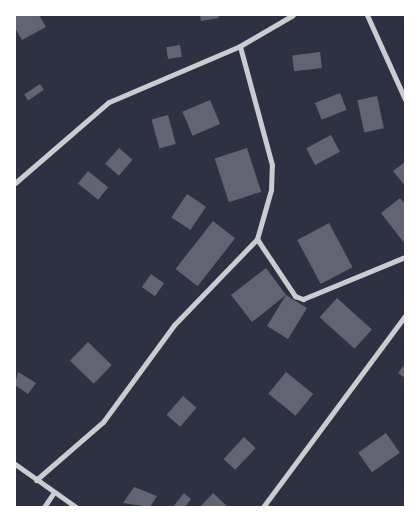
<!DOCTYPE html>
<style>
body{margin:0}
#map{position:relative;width:420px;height:522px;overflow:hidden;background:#2d3142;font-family:"Varela Round",sans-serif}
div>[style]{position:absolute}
.building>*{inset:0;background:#626471;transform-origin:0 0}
.minor>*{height:5px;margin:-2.5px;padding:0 2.5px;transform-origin:2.5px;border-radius:2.5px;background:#caccd0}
span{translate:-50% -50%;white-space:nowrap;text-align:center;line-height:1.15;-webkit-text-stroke:5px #fff;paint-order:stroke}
.frame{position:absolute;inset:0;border:16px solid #fff;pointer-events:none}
</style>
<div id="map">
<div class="building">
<div style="clip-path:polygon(15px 15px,39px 15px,46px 27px,22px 40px,15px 28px)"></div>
<div style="clip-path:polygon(200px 15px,218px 15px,219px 18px,201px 21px)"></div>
<div style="left:180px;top:45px;width:12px;height:14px;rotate:81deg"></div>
<div style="left:320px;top:52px;width:16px;height:28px;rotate:83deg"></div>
<div style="left:40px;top:84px;width:7px;height:19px;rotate:56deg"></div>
<div style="left:340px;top:93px;width:18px;height:27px;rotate:68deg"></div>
<div style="left:377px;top:96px;width:33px;height:20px;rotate:78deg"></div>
<div style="left:210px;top:100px;width:26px;height:30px;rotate:67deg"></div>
<div style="left:168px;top:115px;width:30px;height:17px;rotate:75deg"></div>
<div style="left:331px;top:135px;width:19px;height:28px;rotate:62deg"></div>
<div style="left:119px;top:148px;width:18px;height:21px;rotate:41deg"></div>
<div style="left:247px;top:148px;width:46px;height:34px;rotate:72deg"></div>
<div style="clip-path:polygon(405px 162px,405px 186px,393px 171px)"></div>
<div style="left:88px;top:171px;width:26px;height:16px;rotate:39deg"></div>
<div style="left:187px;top:194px;width:23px;height:28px;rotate:34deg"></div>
<div style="clip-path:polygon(400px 198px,405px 204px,405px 244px,381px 213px)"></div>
<div style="left:213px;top:221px;width:28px;height:61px;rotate:38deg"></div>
<div style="left:329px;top:223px;width:50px;height:36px;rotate:62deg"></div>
<div style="clip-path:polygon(266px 268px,286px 295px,307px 308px,288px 339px,267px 326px,286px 295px,252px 322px,231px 295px)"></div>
<div style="left:151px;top:274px;width:16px;height:16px;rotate:35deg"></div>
<div style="left:337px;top:298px;width:47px;height:26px;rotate:42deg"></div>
<div style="left:88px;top:342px;width:33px;height:26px;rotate:44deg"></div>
<div style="clip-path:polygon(405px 364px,405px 378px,398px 373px)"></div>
<div style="clip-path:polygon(18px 372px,36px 383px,28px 394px,15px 385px)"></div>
<div style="left:286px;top:372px;width:35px;height:28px;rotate:39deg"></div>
<div style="left:183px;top:396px;width:18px;height:25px;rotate:41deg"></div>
<div style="left:386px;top:433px;width:24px;height:34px;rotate:55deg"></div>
<div style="left:244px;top:437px;width:16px;height:30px;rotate:43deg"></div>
<div style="clip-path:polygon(134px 487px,157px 496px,150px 507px,123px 503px)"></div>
<div style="clip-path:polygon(184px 493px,191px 499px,185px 507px,173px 507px)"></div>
<div style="clip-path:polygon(213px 493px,228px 507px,200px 507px)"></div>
</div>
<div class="minor">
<div style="left:367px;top:15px;width:92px;rotate:65.7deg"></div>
<div style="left:15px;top:183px;width:124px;rotate:-40.8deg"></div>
<div style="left:109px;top:102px;width:142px;rotate:-23.1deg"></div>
<div style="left:240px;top:46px;width:61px;rotate:-30.3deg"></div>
<div style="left:257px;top:239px;width:69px;rotate:56.3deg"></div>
<div style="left:295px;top:296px;width:9px;rotate:21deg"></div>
<div style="left:303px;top:299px;width:110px;rotate:-22.4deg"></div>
<div style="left:15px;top:464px;width:75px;rotate:35.2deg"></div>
<div style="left:36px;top:480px;width:89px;rotate:-40.9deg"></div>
<div style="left:103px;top:422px;width:120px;rotate:-53.8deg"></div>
<div style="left:174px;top:325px;width:120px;rotate:-46deg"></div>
<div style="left:257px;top:239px;width:51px;rotate:-74.1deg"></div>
<div style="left:271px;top:190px;width:25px;rotate:-88deg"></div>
<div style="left:272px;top:165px;width:123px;rotate:-105.1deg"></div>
<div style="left:44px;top:507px;width:18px;rotate:-56deg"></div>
<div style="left:263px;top:507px;width:238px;rotate:-53.4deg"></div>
</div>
<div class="frame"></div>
</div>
